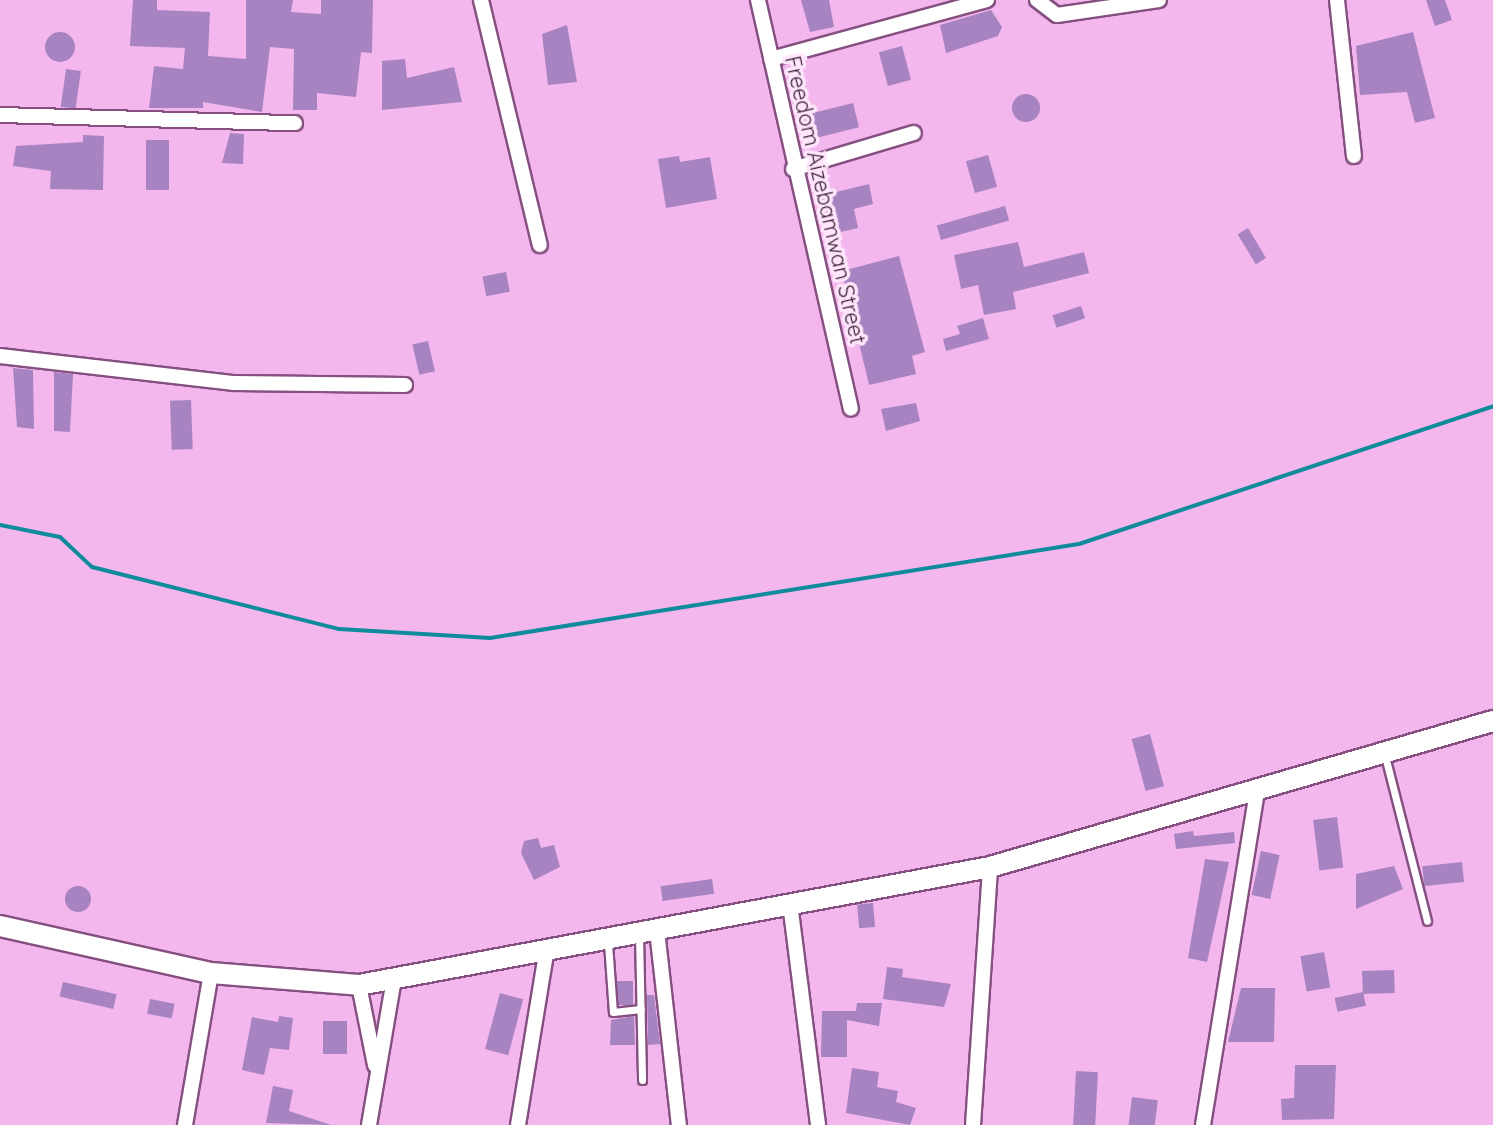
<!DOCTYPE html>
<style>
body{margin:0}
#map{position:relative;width:1493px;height:1125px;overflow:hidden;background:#f4b7ed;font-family:Quicksand,sans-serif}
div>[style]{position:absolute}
.stream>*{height:4px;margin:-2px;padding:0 2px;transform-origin:2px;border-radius:2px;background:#108b9c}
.building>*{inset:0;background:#a783c2;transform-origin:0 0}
.round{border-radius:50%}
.roads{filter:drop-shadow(2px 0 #855080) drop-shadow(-2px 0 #855080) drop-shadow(0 2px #855080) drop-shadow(0 -2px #855080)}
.lane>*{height:7px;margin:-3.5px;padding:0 3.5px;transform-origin:3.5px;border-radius:3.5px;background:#fff}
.street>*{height:14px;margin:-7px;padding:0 7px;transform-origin:7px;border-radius:7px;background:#fff}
.secondary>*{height:20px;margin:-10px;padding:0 10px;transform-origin:10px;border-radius:10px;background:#fff}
span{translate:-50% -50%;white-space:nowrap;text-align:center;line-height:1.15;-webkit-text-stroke:7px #ffe6fc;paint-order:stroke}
.street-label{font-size:22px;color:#3e273c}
</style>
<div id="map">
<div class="stream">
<div style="left:0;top:525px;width:61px;rotate:11.3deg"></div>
<div style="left:60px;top:537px;width:44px;rotate:43.2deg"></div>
<div style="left:92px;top:567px;width:255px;rotate:14.1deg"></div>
<div style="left:339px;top:629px;width:151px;rotate:3.4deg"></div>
<div style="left:490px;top:638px;width:596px;rotate:-9.07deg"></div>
<div style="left:1079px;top:544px;width:436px;rotate:-18.4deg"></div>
</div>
<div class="building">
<div style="clip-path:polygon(133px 0,157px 0,157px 10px,210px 12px,208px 56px,246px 59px,246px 0,293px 0,291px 12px,321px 14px,321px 0,373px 0,372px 53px,361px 52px,356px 97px,317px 93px,317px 110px,293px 110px,294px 49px,270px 47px,262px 112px,203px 102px,203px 108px,149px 108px,154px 66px,183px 69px,185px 48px,130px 46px)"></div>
<div style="clip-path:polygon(801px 0,829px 0,834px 27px,810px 32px)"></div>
<div style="clip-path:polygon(1426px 0,1445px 0,1452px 20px,1435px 26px)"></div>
<div style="clip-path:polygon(991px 10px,1002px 27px,998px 36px,946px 53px,940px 25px)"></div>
<div style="clip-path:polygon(567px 25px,577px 82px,548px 85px,542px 34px)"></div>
<div class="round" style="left:45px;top:32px;width:30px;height:30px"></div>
<div style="clip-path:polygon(1413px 32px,1435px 118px,1415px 123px,1407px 92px,1360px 95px,1356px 46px)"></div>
<div style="left:902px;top:46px;width:35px;height:24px;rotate:75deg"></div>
<div style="clip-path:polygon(405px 59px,407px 78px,454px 67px,462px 102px,382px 110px,382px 61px)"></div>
<div style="left:66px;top:69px;width:15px;height:38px;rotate:8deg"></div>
<div class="round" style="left:1012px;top:94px;width:28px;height:28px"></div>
<div style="left:853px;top:103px;width:25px;height:51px;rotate:76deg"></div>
<div style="clip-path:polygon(230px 133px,244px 134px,243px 164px,222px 163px)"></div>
<div style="clip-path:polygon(83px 135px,104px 136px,103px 190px,50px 189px,51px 171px,13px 166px,16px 146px,83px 142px)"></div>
<div style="left:146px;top:140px;width:23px;height:50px"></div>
<div style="left:988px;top:155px;width:33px;height:23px;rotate:74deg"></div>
<div style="clip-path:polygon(679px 156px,680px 162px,710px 157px,717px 199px,666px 208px,658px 159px)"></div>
<div style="clip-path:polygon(869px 184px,873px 204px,854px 209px,858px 228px,832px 234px,820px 196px)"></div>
<div style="left:1005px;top:206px;width:15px;height:71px;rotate:74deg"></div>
<div style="left:1248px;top:228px;width:35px;height:12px;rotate:59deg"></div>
<div style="clip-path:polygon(1018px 242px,1024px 267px,1084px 252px,1089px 273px,1013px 292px,1016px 309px,984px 315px,978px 285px,961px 289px,954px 255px)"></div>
<div style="clip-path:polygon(899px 256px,925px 352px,912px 356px,916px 374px,869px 385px,842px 271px)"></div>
<div style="left:506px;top:272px;width:20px;height:24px;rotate:79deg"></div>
<div style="left:1081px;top:306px;width:13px;height:30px;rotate:72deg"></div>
<div style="clip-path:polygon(983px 318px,989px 339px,946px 351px,943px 339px,960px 334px,957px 326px)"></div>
<div style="left:428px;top:341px;width:31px;height:16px;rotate:77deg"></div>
<div style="clip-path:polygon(13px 368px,33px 370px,34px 429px,17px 427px)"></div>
<div style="clip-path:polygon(54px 372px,73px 374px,70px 432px,54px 431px)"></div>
<div style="left:191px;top:400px;width:49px;height:21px;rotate:88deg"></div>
<div style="clip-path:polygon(916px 403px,920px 421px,886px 431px,881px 409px)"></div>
<div style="left:1150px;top:734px;width:54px;height:19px;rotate:75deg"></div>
<div style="left:1337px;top:817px;width:51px;height:24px;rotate:83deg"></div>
<div style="clip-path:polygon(1193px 831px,1194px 836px,1234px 832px,1235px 843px,1176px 849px,1174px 834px)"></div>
<div style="clip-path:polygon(538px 838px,541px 848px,554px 845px,560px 867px,534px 880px,521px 853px,524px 841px)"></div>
<div style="left:1261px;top:851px;width:19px;height:45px;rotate:12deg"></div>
<div style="clip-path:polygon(1205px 859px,1229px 862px,1207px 962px,1188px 958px)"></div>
<div style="left:1462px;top:862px;width:20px;height:40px;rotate:84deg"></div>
<div style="clip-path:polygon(1394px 866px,1403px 889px,1356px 909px,1356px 874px)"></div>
<div style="left:712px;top:879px;width:15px;height:52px;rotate:82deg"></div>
<div class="round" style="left:65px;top:886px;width:26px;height:26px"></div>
<div style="left:873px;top:903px;width:24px;height:16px;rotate:85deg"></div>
<div style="left:1324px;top:952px;width:36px;height:24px;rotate:80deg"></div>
<div style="clip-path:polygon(887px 967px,903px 969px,902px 977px,951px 984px,944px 1007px,883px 999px)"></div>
<div style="left:1394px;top:970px;width:23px;height:32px;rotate:88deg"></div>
<div style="left:617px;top:981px;width:16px;height:24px"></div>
<div style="left:63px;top:982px;width:55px;height:15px;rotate:13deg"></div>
<div style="clip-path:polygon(1241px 988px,1275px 988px,1274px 1042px,1228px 1042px)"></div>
<div style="left:1363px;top:992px;width:14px;height:29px;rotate:78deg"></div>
<div style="left:500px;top:993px;width:24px;height:58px;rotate:15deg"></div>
<div style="clip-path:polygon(647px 995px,654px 995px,660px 1044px,648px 1045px)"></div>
<div style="left:150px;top:999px;width:25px;height:15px;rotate:11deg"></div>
<div style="clip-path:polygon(857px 1003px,882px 1003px,879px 1026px,847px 1020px,847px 1057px,821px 1057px,822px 1011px,856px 1011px)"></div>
<div style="clip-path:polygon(279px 1016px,293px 1018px,289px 1050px,270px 1048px,264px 1075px,242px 1070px,252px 1017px,278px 1022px)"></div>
<div style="clip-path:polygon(634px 1016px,635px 1045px,610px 1045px,611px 1020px)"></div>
<div style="left:323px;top:1021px;width:24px;height:33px"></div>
<div style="clip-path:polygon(1295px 1065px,1336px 1065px,1334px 1119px,1282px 1120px,1281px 1099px,1294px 1098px)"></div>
<div style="clip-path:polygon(852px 1068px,879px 1072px,877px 1087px,898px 1091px,896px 1102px,916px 1108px,910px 1125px,846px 1113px)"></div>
<div style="left:1076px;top:1071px;width:22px;height:54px;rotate:3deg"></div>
<div style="clip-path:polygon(273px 1086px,293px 1090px,289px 1111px,331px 1125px,266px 1123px)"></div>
<div style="left:1132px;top:1097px;width:26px;height:28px;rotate:7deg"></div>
</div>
<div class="roads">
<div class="lane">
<div style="left:1385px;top:756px;width:170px;rotate:75.7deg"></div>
<div style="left:639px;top:934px;width:146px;rotate:88.8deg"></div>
<div style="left:608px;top:943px;width:69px;rotate:85.9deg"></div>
<div style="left:613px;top:1012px;width:28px;rotate:-6deg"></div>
</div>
<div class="street">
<div style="left:481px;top:0;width:252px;rotate:76.5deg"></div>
<div style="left:758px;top:0;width:419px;rotate:77.2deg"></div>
<div style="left:1037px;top:0;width:25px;rotate:37deg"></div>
<div style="left:1057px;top:15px;width:103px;rotate:-8.4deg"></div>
<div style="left:1337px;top:0;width:157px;rotate:83.8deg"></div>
<div style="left:771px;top:59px;width:224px;rotate:-15.3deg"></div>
<div style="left:0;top:115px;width:295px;rotate:1.6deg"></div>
<div style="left:793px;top:169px;width:126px;rotate:-16.6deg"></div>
<div style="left:0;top:356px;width:236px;rotate:6.6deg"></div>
<div style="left:234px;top:383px;width:171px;rotate:0.7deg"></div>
<div style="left:790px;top:903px;width:224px;rotate:82.8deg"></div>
<div style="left:657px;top:930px;width:196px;rotate:83.6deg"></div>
<div style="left:359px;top:985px;width:82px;rotate:78.7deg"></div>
<div style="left:185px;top:1125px;width:154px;rotate:-80.3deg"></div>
<div style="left:369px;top:1125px;width:148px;rotate:-80.3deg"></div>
<div style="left:518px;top:1125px;width:179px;rotate:-80.7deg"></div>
<div style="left:973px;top:1125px;width:259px;rotate:-86.2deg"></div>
<div style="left:1203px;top:1125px;width:337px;rotate:-80.8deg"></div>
</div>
<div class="secondary">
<div style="left:0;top:926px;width:216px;rotate:12.6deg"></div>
<div style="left:211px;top:973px;width:148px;rotate:4.6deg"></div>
<div style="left:359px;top:985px;width:642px;rotate:-10.59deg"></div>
<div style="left:990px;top:867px;width:524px;rotate:-16.19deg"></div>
</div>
</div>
<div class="street-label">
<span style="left:825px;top:200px;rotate:77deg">Freedom Aizebamwan Street</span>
</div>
</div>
